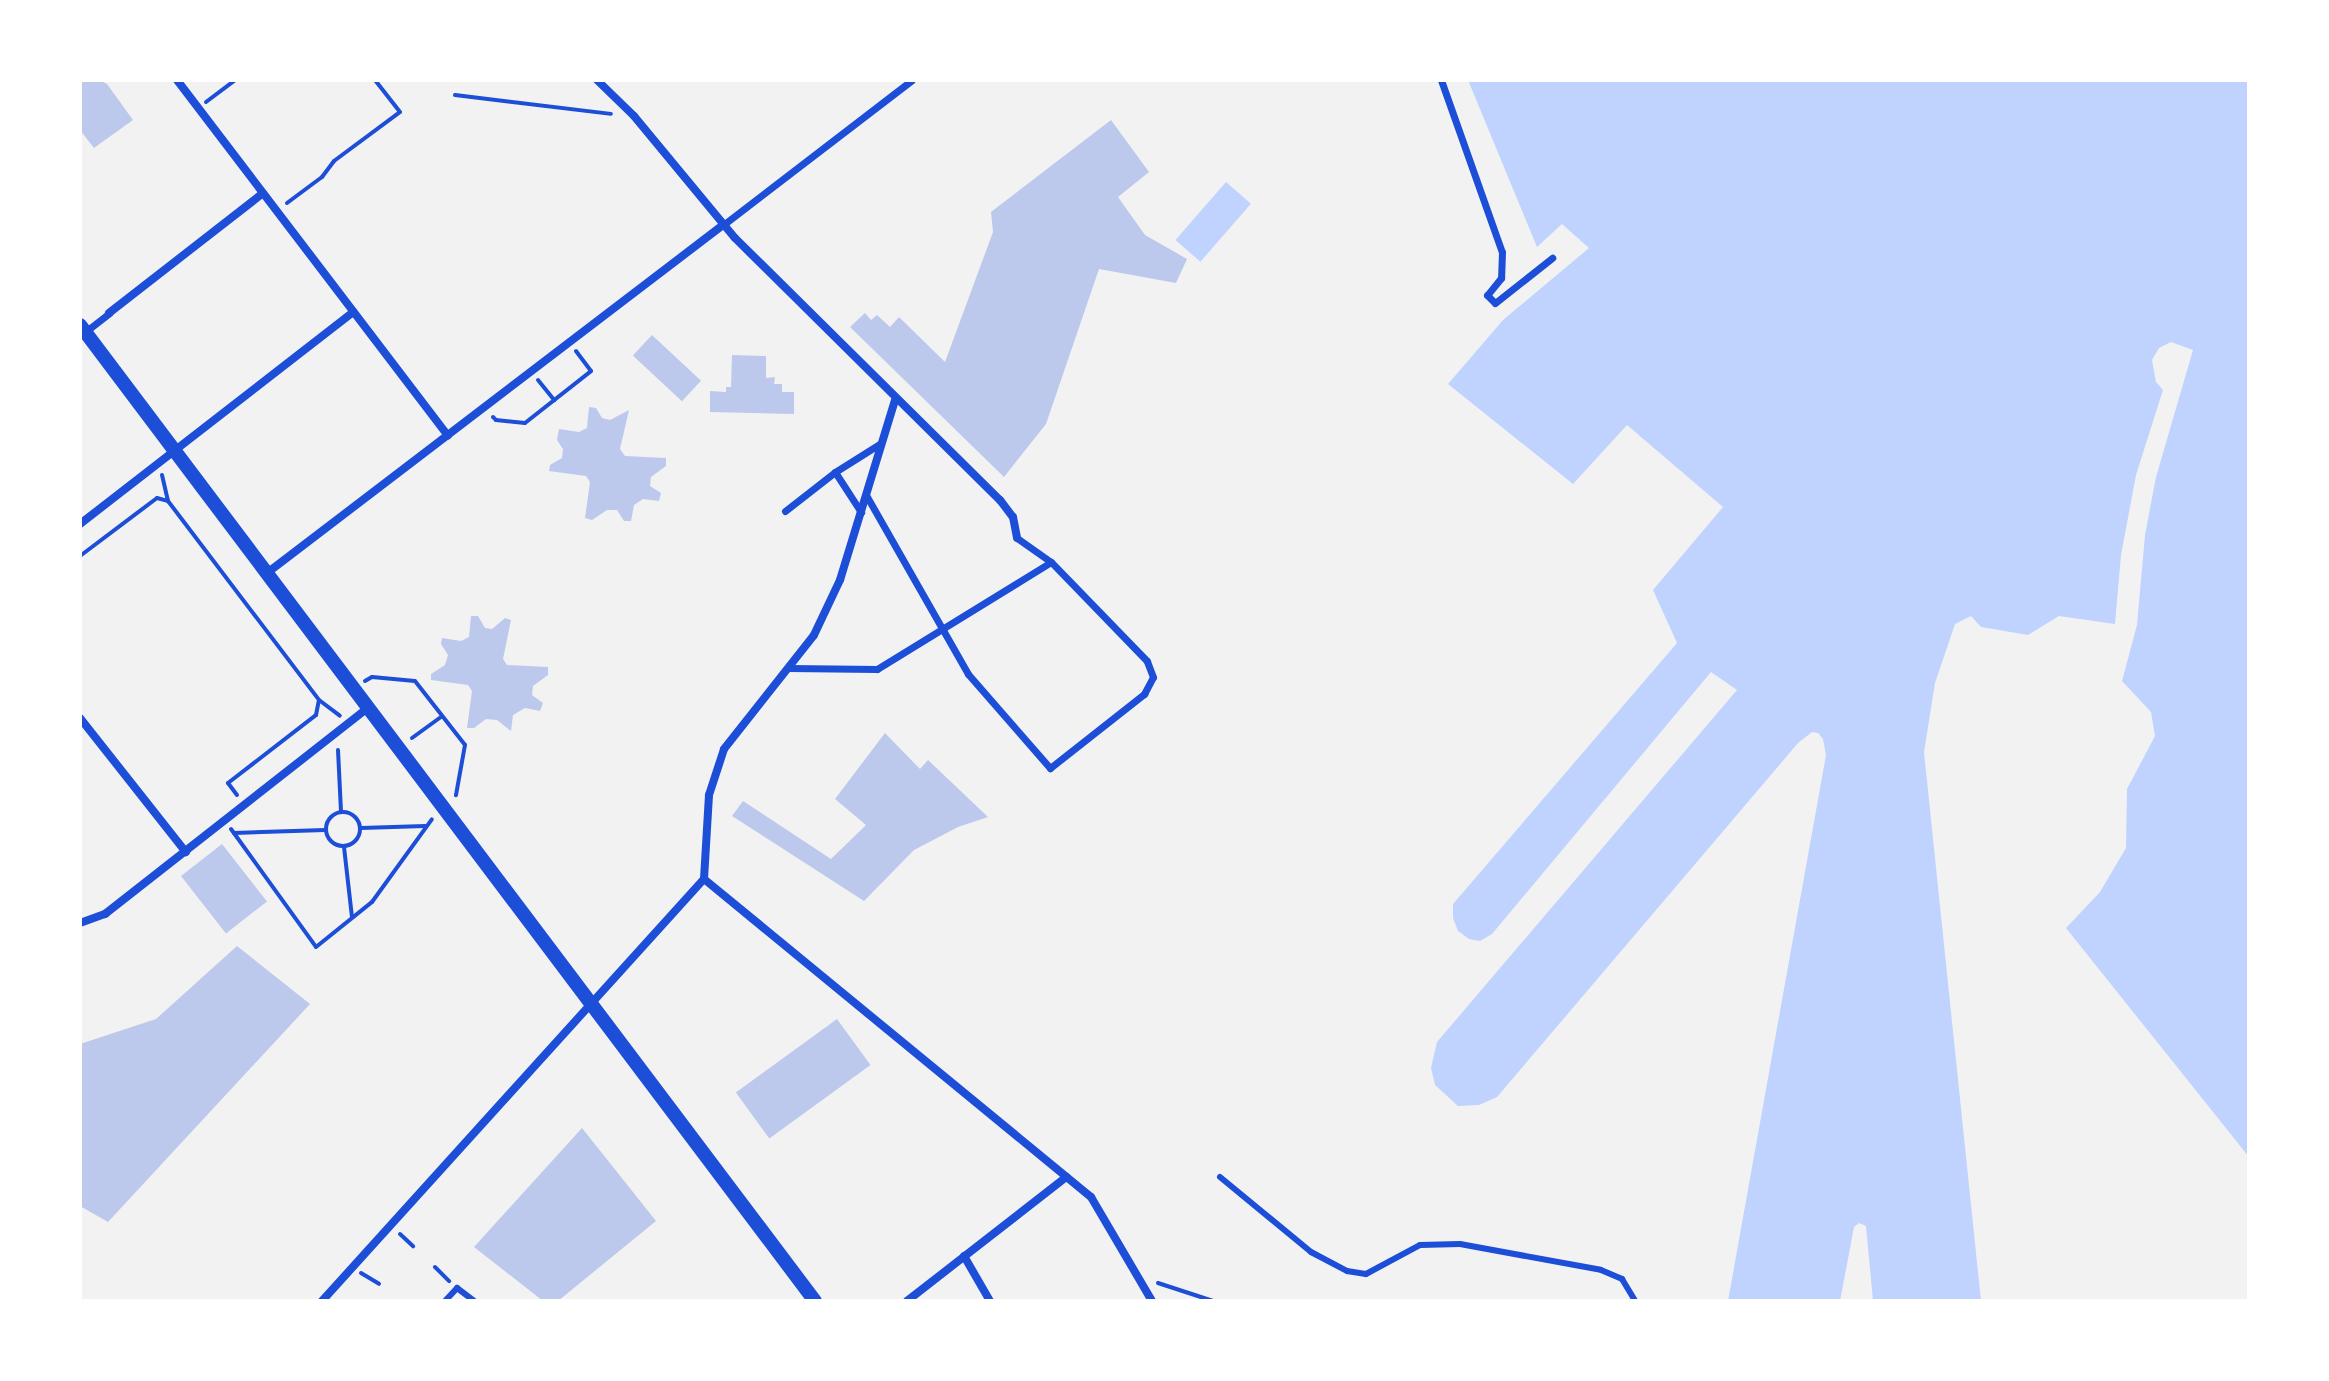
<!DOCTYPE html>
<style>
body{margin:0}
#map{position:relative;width:2329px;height:1381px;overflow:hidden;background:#f2f2f2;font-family:"Fira Sans",sans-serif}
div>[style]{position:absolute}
.water>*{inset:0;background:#bfd3fe;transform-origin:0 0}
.building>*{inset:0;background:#bdc9ec;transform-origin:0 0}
.path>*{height:4px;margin:-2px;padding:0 2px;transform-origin:2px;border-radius:2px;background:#1d4ed8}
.path>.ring{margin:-2px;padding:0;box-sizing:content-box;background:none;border:4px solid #1d4ed8;border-radius:50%}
.service>*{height:6px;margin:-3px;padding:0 3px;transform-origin:3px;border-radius:3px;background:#1d4ed8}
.pedestrian>*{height:7px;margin:-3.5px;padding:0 3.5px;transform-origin:3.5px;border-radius:3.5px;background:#1d4ed8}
.minor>*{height:8px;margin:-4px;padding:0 4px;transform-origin:4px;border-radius:4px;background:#1d4ed8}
.tertiary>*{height:14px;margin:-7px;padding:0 7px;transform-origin:7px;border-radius:7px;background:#1d4ed8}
span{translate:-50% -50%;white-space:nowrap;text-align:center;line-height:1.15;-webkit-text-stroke:6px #fff;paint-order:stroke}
.frame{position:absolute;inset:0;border:82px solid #fff;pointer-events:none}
</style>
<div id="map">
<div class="water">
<div style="clip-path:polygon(1468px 80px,2249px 80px,2249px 1157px,2066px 928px,2100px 892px,2126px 848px,2127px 789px,2155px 736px,2151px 712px,2122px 681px,2137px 625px,2145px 535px,2156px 477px,2193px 350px,2171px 342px,2159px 348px,2152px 360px,2156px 382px,2163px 390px,2136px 475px,2121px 555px,2115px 624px,2059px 616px,2028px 635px,1981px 627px,1971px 616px,1955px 624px,1935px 683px,1924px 752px,1981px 1301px,1873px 1301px,1866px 1226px,1859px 1223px,1854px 1227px,1840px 1301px,1728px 1301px,1826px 755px,1823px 739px,1818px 733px,1812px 732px,1798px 743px,1497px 1097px,1479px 1105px,1458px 1106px,1435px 1085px,1431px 1068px,1437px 1042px,1737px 690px,1711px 672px,1492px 934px,1480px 941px,1469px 939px,1458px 931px,1453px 918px,1453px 904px,1677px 643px,1653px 590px,1723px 507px,1627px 425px,1573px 484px,1448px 384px,1503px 320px,1589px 248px,1562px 224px,1537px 247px)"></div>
<div style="left:1226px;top:182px;width:33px;height:77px;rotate:41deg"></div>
</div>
<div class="building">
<div style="clip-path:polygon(80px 80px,99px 80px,107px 84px,133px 120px,94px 148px,80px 130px)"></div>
<div style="clip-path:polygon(1111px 120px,1149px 172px,1118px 197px,1145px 235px,1187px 259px,1176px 283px,1099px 269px,1046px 424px,1004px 477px,850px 327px,865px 313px,871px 320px,877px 315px,890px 327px,899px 317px,945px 362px,993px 232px,991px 212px)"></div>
<div style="left:652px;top:335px;width:67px;height:28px;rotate:43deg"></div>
<div style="clip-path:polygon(732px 355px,766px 356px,766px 378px,775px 377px,774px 384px,782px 384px,782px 392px,794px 392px,794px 414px,710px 412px,710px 391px,726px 392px,726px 387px,731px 387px)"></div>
<div style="clip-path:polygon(589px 407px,596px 408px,602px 418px,610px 420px,629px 410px,620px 449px,625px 456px,666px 458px,666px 466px,651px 477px,650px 486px,661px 493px,659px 501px,643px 499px,634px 505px,631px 521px,624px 521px,617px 510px,607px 510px,592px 520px,585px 518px,590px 482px,586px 476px,549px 471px,550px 465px,562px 458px,563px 449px,557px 440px,559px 429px,579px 432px,587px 428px)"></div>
<div style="clip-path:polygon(471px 616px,478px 616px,485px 628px,492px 629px,505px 618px,511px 620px,503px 659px,507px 665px,548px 667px,548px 675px,533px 686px,532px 695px,543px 703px,540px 711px,525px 708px,513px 715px,511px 731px,497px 720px,486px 719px,474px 728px,467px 728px,472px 691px,468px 685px,431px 680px,431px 674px,445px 665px,448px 655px,441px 644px,442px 638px,461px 641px,469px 637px)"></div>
<div style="clip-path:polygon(885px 733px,920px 769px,928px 760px,988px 817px,958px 827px,914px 850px,864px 901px,732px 816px,743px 801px,831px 859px,866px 825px,835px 799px)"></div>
<div style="left:222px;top:844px;width:73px;height:52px;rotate:52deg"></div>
<div style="clip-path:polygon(237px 946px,310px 1004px,108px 1222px,80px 1206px,80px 1044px,156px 1019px)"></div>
<div style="left:837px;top:1019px;width:57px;height:125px;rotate:54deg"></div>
<div style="clip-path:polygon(582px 1128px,656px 1221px,558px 1301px,543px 1301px,474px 1247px)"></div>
</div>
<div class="path">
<div style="left:455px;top:95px;width:157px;rotate:6.9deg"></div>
<div style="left:206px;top:102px;width:36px;rotate:-37deg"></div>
<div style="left:287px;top:203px;width:44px;rotate:-36.6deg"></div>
<div style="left:322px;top:177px;width:20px;rotate:-53deg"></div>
<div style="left:334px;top:161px;width:82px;rotate:-36.6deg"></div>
<div style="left:400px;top:112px;width:41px;rotate:-128deg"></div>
<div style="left:538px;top:380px;width:26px;rotate:51deg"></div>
<div style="left:493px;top:417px;width:4px;rotate:45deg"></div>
<div style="left:496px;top:420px;width:29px;rotate:6deg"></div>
<div style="left:525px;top:423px;width:84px;rotate:-38.2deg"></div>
<div style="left:591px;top:371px;width:25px;rotate:-127deg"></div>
<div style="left:162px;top:475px;width:27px;rotate:77deg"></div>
<div style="left:168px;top:501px;width:250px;rotate:52.8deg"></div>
<div style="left:319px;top:700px;width:26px;rotate:37deg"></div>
<div style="left:80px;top:556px;width:96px;rotate:-37deg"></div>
<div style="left:157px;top:498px;width:11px;rotate:15deg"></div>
<div style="left:365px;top:681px;width:8px;rotate:-30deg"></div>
<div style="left:372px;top:677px;width:43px;rotate:5.3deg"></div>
<div style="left:415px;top:681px;width:81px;rotate:52deg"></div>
<div style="left:465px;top:745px;width:51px;rotate:100.2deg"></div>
<div style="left:412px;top:738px;width:37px;rotate:-36deg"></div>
<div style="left:338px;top:750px;width:61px;rotate:87.2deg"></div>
<div style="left:237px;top:795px;width:15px;rotate:-127deg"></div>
<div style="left:228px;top:783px;width:111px;rotate:-37.7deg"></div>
<div style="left:316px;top:715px;width:15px;rotate:-79deg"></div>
<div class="ring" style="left:326px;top:812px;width:30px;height:30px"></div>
<div style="left:361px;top:828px;width:64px;rotate:-1.8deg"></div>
<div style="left:231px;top:829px;width:145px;rotate:54.2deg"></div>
<div style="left:316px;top:947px;width:72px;rotate:-38.8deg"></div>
<div style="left:372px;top:902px;width:102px;rotate:-54.1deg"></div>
<div style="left:234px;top:833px;width:91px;rotate:-1.9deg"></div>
<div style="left:344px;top:847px;width:70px;rotate:83.5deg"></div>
<div style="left:400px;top:1234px;width:18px;rotate:43deg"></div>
<div style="left:435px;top:1267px;width:20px;rotate:45deg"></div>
<div style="left:361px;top:1273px;width:21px;rotate:31deg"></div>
<div style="left:1158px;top:1283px;width:58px;rotate:18.1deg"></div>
</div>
<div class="service">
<div style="left:1220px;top:1177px;width:118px;rotate:39.5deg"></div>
<div style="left:1311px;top:1252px;width:41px;rotate:27.8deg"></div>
<div style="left:1347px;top:1271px;width:19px;rotate:9deg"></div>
<div style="left:1366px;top:1274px;width:61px;rotate:-28.2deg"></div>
<div style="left:1420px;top:1245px;width:40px;rotate:-1.4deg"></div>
<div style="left:1460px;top:1244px;width:143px;rotate:10.4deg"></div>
<div style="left:1601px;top:1270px;width:23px;rotate:23deg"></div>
<div style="left:1622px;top:1279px;width:26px;rotate:59deg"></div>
<div style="left:445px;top:1301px;width:18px;rotate:-47deg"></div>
<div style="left:457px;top:1288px;width:21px;rotate:37deg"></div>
</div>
<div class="pedestrian">
<div style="left:1441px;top:80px;width:182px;rotate:70.5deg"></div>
<div style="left:1502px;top:252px;width:26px;rotate:92deg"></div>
<div style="left:1501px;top:278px;width:22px;rotate:129deg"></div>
<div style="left:1487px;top:295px;width:11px;rotate:45deg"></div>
<div style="left:1495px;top:303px;width:73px;rotate:-38.3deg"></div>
<div style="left:723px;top:225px;width:238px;rotate:-37.5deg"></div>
<div style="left:85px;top:332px;width:31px;rotate:-38deg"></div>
<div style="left:835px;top:472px;width:48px;rotate:57deg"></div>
<div style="left:866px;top:495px;width:206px;rotate:60.3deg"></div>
<div style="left:968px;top:674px;width:125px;rotate:48.9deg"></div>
<div style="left:1050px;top:768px;width:120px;rotate:-38.2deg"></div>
<div style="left:1144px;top:694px;width:19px;rotate:-62deg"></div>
<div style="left:1153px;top:677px;width:17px;rotate:-111deg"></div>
<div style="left:1147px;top:661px;width:138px;rotate:-134.1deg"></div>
<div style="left:1051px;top:562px;width:42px;rotate:-144.8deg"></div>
<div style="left:785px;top:511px;width:63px;rotate:-38deg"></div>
<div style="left:835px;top:472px;width:54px;rotate:-32.2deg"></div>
<div style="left:789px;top:668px;width:88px;rotate:0.7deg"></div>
<div style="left:877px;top:669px;width:204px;rotate:-31.6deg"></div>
</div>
<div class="minor">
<div style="left:177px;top:80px;width:447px;rotate:52.7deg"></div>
<div style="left:597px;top:80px;width:52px;rotate:44.2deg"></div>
<div style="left:634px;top:116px;width:158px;rotate:50.4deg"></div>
<div style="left:735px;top:238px;width:373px;rotate:44.7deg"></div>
<div style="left:1000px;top:500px;width:21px;rotate:53deg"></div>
<div style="left:1013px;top:517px;width:21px;rotate:79deg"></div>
<div style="left:109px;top:313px;width:195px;rotate:-37.9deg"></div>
<div style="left:80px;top:524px;width:346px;rotate:-37.8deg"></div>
<div style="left:267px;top:573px;width:574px;rotate:-37.35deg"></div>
<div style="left:80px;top:718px;width:171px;rotate:51.7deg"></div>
<div style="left:704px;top:879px;width:501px;rotate:39.41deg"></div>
<div style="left:1091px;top:1197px;width:121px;rotate:59.6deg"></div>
<div style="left:80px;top:923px;width:27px;rotate:-20deg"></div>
<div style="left:105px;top:914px;width:334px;rotate:-38.1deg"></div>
<div style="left:964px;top:1256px;width:52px;rotate:60deg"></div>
<div style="left:322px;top:1301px;width:569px;rotate:-47.85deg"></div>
<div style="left:704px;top:879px;width:84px;rotate:-86.6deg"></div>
<div style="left:709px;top:795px;width:48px;rotate:-71.9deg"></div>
<div style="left:724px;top:749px;width:145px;rotate:-51.7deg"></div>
<div style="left:814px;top:635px;width:61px;rotate:-64.7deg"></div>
<div style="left:840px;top:580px;width:188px;rotate:-73deg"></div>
<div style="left:907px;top:1301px;width:202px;rotate:-37.9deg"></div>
</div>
<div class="tertiary">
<div style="left:80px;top:325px;width:1222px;rotate:53.02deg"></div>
</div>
<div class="frame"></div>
</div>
